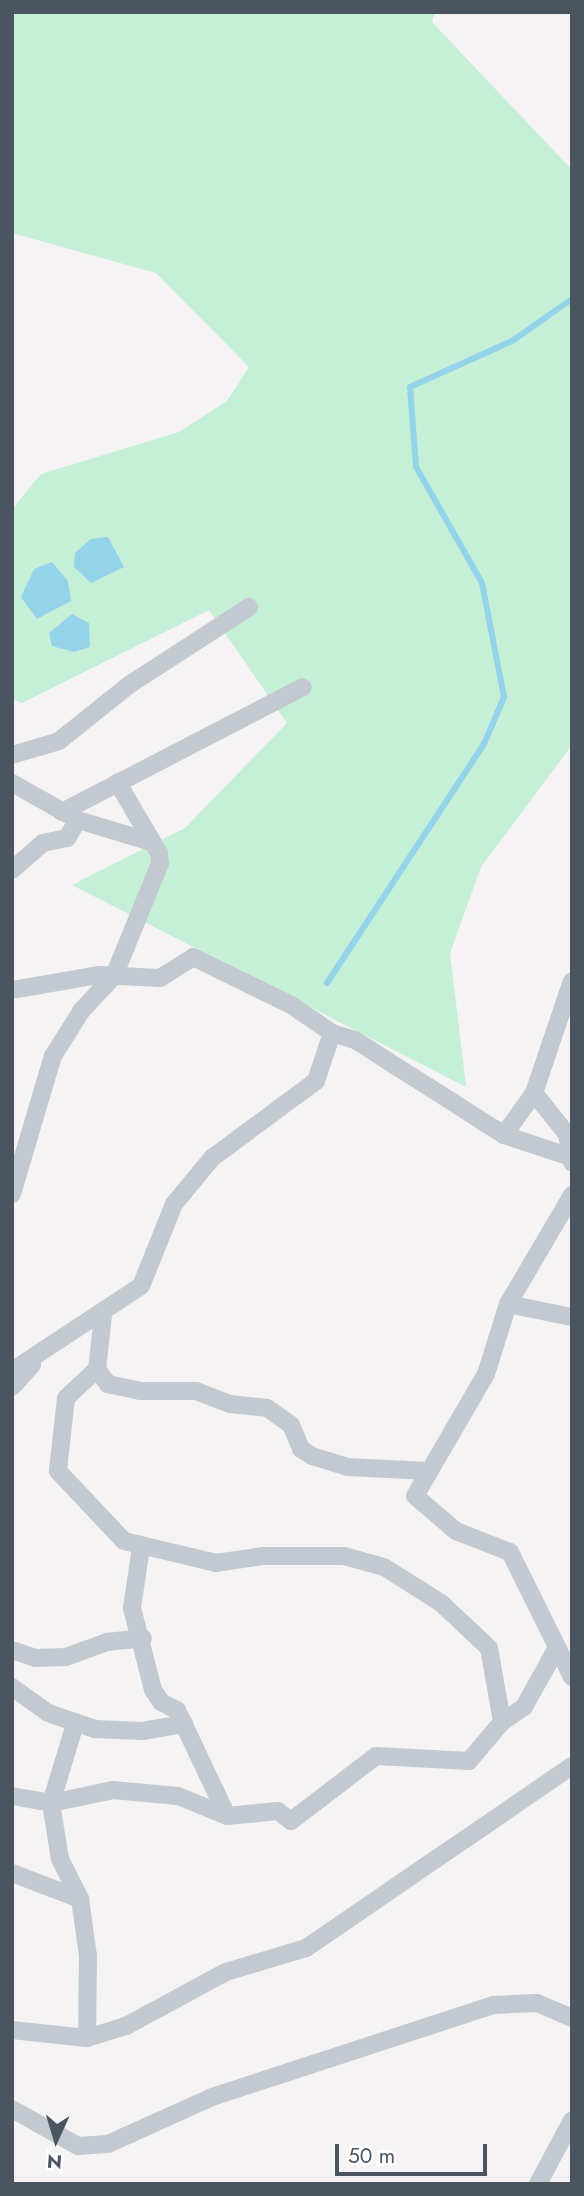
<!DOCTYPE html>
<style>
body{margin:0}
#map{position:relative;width:584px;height:2196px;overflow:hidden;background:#f5f3f3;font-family:Jost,sans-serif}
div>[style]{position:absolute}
.green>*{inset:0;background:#c5efd7}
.water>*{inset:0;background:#95d3e9}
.stream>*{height:6px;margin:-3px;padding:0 3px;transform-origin:3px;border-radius:3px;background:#95d3e9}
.street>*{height:18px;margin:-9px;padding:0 9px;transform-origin:9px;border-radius:9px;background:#c2c9d1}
span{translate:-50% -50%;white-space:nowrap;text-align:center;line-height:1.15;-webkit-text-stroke:6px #fff;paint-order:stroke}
.frame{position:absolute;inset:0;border:14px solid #4b5560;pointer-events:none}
.north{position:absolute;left:21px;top:2105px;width:70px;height:70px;-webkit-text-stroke:5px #fff;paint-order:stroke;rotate:184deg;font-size:19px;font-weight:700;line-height:28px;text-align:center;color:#4b5560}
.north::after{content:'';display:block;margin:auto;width:24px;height:32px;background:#4b5560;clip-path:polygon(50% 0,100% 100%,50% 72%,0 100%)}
.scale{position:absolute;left:335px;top:2144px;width:152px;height:32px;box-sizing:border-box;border:4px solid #4b5560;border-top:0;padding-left:9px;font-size:21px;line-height:24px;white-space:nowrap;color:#4b5560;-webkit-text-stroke:5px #fff;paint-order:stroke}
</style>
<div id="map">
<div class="green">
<div style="clip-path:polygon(12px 12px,435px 12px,432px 22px,572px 170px,572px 745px,481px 867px,450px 953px,466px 1087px,72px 885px,185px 828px,287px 723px,209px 610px,22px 703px,12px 699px,12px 509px,41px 474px,179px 432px,227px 401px,249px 367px,156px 273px,12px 233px)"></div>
</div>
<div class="water">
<div style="clip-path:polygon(108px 537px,124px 567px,91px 583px,74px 567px,75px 553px,91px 539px)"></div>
<div style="clip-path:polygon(52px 562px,68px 581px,71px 601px,37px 619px,21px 597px,34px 569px)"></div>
<div style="clip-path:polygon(72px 614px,89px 623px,90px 647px,74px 652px,52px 646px,49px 633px)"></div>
</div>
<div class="stream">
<div style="left:327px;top:983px;width:286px;rotate:-56.7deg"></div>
<div style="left:484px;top:744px;width:51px;rotate:-66.9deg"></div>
<div style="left:504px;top:697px;width:116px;rotate:-100.9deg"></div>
<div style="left:482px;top:583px;width:133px;rotate:-119.6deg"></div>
<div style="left:416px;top:467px;width:80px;rotate:-94.3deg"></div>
<div style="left:410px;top:387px;width:112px;rotate:-24.3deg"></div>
<div style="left:512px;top:341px;width:73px;rotate:-35deg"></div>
</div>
<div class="street">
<div style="left:12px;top:755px;width:49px;rotate:-16.6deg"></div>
<div style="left:59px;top:741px;width:90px;rotate:-38.7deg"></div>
<div style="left:129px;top:685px;width:143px;rotate:-33deg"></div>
<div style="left:12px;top:783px;width:76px;rotate:29.3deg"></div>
<div style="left:78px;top:820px;width:76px;rotate:16.8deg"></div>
<div style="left:62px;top:812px;width:271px;rotate:-27.4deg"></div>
<div style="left:12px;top:870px;width:41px;rotate:-41.1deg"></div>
<div style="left:43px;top:843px;width:25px;rotate:-12deg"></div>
<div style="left:67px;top:838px;width:21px;rotate:-59deg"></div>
<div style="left:12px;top:990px;width:87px;rotate:-9.9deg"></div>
<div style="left:98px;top:975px;width:62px;rotate:2.8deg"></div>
<div style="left:160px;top:978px;width:39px;rotate:-32deg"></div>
<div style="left:193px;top:957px;width:109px;rotate:26.1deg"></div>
<div style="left:291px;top:1005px;width:50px;rotate:34.3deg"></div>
<div style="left:332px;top:1033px;width:24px;rotate:17deg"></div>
<div style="left:355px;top:1040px;width:177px;rotate:32.5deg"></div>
<div style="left:504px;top:1135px;width:71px;rotate:18.2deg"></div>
<div style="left:534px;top:1093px;width:53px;rotate:51.2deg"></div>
<div style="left:567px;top:1134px;width:29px;rotate:80deg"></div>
<div style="left:504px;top:1135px;width:52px;rotate:-54.5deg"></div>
<div style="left:534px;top:1093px;width:118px;rotate:-71.3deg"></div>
<div style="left:12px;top:1194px;width:144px;rotate:-73.5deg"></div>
<div style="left:53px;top:1056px;width:54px;rotate:-57.8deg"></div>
<div style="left:82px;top:1010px;width:47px;rotate:-46.7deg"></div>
<div style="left:114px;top:976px;width:122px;rotate:-67.8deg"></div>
<div style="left:160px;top:863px;width:10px;rotate:-96deg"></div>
<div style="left:159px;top:853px;width:82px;rotate:-120.6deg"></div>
<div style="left:572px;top:1195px;width:126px;rotate:120.4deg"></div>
<div style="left:508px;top:1304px;width:73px;rotate:107.4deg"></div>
<div style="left:486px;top:1374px;width:141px;rotate:120.2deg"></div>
<div style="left:415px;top:1496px;width:54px;rotate:40.5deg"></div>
<div style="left:456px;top:1531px;width:58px;rotate:21.3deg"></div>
<div style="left:510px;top:1552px;width:140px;rotate:63.6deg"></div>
<div style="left:508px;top:1304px;width:65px;rotate:11.5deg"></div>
<div style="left:103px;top:1315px;width:54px;rotate:96.3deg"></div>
<div style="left:97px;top:1369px;width:19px;rotate:54deg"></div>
<div style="left:108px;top:1384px;width:33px;rotate:12deg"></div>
<div style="left:140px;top:1391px;width:56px"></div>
<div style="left:196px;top:1391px;width:36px;rotate:21deg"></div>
<div style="left:230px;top:1404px;width:37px;rotate:6deg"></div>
<div style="left:267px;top:1408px;width:29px;rotate:35deg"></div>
<div style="left:291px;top:1425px;width:26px;rotate:67deg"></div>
<div style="left:301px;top:1449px;width:13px;rotate:32deg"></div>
<div style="left:312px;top:1456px;width:37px;rotate:17deg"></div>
<div style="left:347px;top:1467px;width:81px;rotate:2.8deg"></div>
<div style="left:97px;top:1369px;width:42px;rotate:136.9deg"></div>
<div style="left:66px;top:1398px;width:73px;rotate:96.3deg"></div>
<div style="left:58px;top:1471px;width:96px;rotate:46.7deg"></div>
<div style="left:124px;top:1541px;width:95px;rotate:13.4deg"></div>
<div style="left:216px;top:1563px;width:48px;rotate:-8.5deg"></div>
<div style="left:263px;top:1556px;width:81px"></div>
<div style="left:344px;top:1556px;width:41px;rotate:15.4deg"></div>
<div style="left:384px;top:1567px;width:67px;rotate:32.3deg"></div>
<div style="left:441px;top:1603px;width:66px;rotate:43.2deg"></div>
<div style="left:489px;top:1648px;width:75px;rotate:80deg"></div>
<div style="left:12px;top:1371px;width:154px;rotate:-33.4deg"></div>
<div style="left:141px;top:1286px;width:88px;rotate:-68.1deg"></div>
<div style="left:174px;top:1204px;width:60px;rotate:-50.4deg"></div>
<div style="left:212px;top:1158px;width:129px;rotate:-36.5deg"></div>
<div style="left:316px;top:1081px;width:51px;rotate:-71.6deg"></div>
<div style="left:12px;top:1387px;width:30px;rotate:-48deg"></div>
<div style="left:141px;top:1547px;width:62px;rotate:98.4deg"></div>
<div style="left:132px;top:1608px;width:85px;rotate:75.6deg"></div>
<div style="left:153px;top:1690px;width:14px;rotate:56deg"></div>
<div style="left:161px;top:1702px;width:18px;rotate:27deg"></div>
<div style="left:177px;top:1710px;width:117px;rotate:64.7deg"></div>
<div style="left:12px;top:1650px;width:24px;rotate:19deg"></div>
<div style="left:35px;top:1658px;width:31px;rotate:-2deg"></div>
<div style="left:66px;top:1657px;width:44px;rotate:-20.1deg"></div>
<div style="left:107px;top:1642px;width:36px;rotate:-6deg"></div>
<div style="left:12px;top:1687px;width:44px;rotate:35.8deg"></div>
<div style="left:48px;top:1713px;width:50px;rotate:18.8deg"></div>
<div style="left:95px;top:1729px;width:47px;rotate:2.4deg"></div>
<div style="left:142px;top:1731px;width:43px;rotate:-9.5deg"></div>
<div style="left:75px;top:1724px;width:83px;rotate:106.9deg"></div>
<div style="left:51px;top:1803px;width:57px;rotate:80.9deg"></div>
<div style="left:60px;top:1859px;width:45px;rotate:63.4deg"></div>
<div style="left:80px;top:1899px;width:58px;rotate:82deg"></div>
<div style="left:88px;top:1956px;width:82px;rotate:90.7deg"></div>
<div style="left:12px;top:1796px;width:40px;rotate:10deg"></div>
<div style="left:51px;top:1803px;width:63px;rotate:-11.8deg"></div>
<div style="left:113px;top:1790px;width:65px;rotate:5.3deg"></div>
<div style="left:178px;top:1796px;width:53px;rotate:22.2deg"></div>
<div style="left:227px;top:1816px;width:51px;rotate:-5.6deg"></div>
<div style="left:278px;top:1811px;width:16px;rotate:38deg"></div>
<div style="left:291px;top:1821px;width:107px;rotate:-37.4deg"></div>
<div style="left:376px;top:1756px;width:93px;rotate:3.1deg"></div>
<div style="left:469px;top:1761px;width:51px;rotate:-49.8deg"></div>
<div style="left:502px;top:1722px;width:27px;rotate:-34deg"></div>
<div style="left:524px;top:1707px;width:64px;rotate:-61deg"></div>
<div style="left:12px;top:1873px;width:73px;rotate:20.9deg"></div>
<div style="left:12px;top:2030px;width:75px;rotate:6.1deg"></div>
<div style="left:87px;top:2038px;width:41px;rotate:-17.1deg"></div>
<div style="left:126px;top:2026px;width:114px;rotate:-28.4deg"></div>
<div style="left:226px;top:1972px;width:84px;rotate:-16.7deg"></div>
<div style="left:306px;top:1948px;width:322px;rotate:-34.4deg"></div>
<div style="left:12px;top:2109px;width:76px;rotate:29.3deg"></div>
<div style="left:78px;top:2146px;width:30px;rotate:-4deg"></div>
<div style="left:108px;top:2144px;width:114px;rotate:-24.3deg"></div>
<div style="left:212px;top:2097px;width:296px;rotate:-18.1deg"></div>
<div style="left:493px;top:2005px;width:44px;rotate:-2.6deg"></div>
<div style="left:537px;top:2003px;width:38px;rotate:23deg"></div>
<div style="left:538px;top:2184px;width:72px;rotate:-62deg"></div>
</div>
<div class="frame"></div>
<div class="north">N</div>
<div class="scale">50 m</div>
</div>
